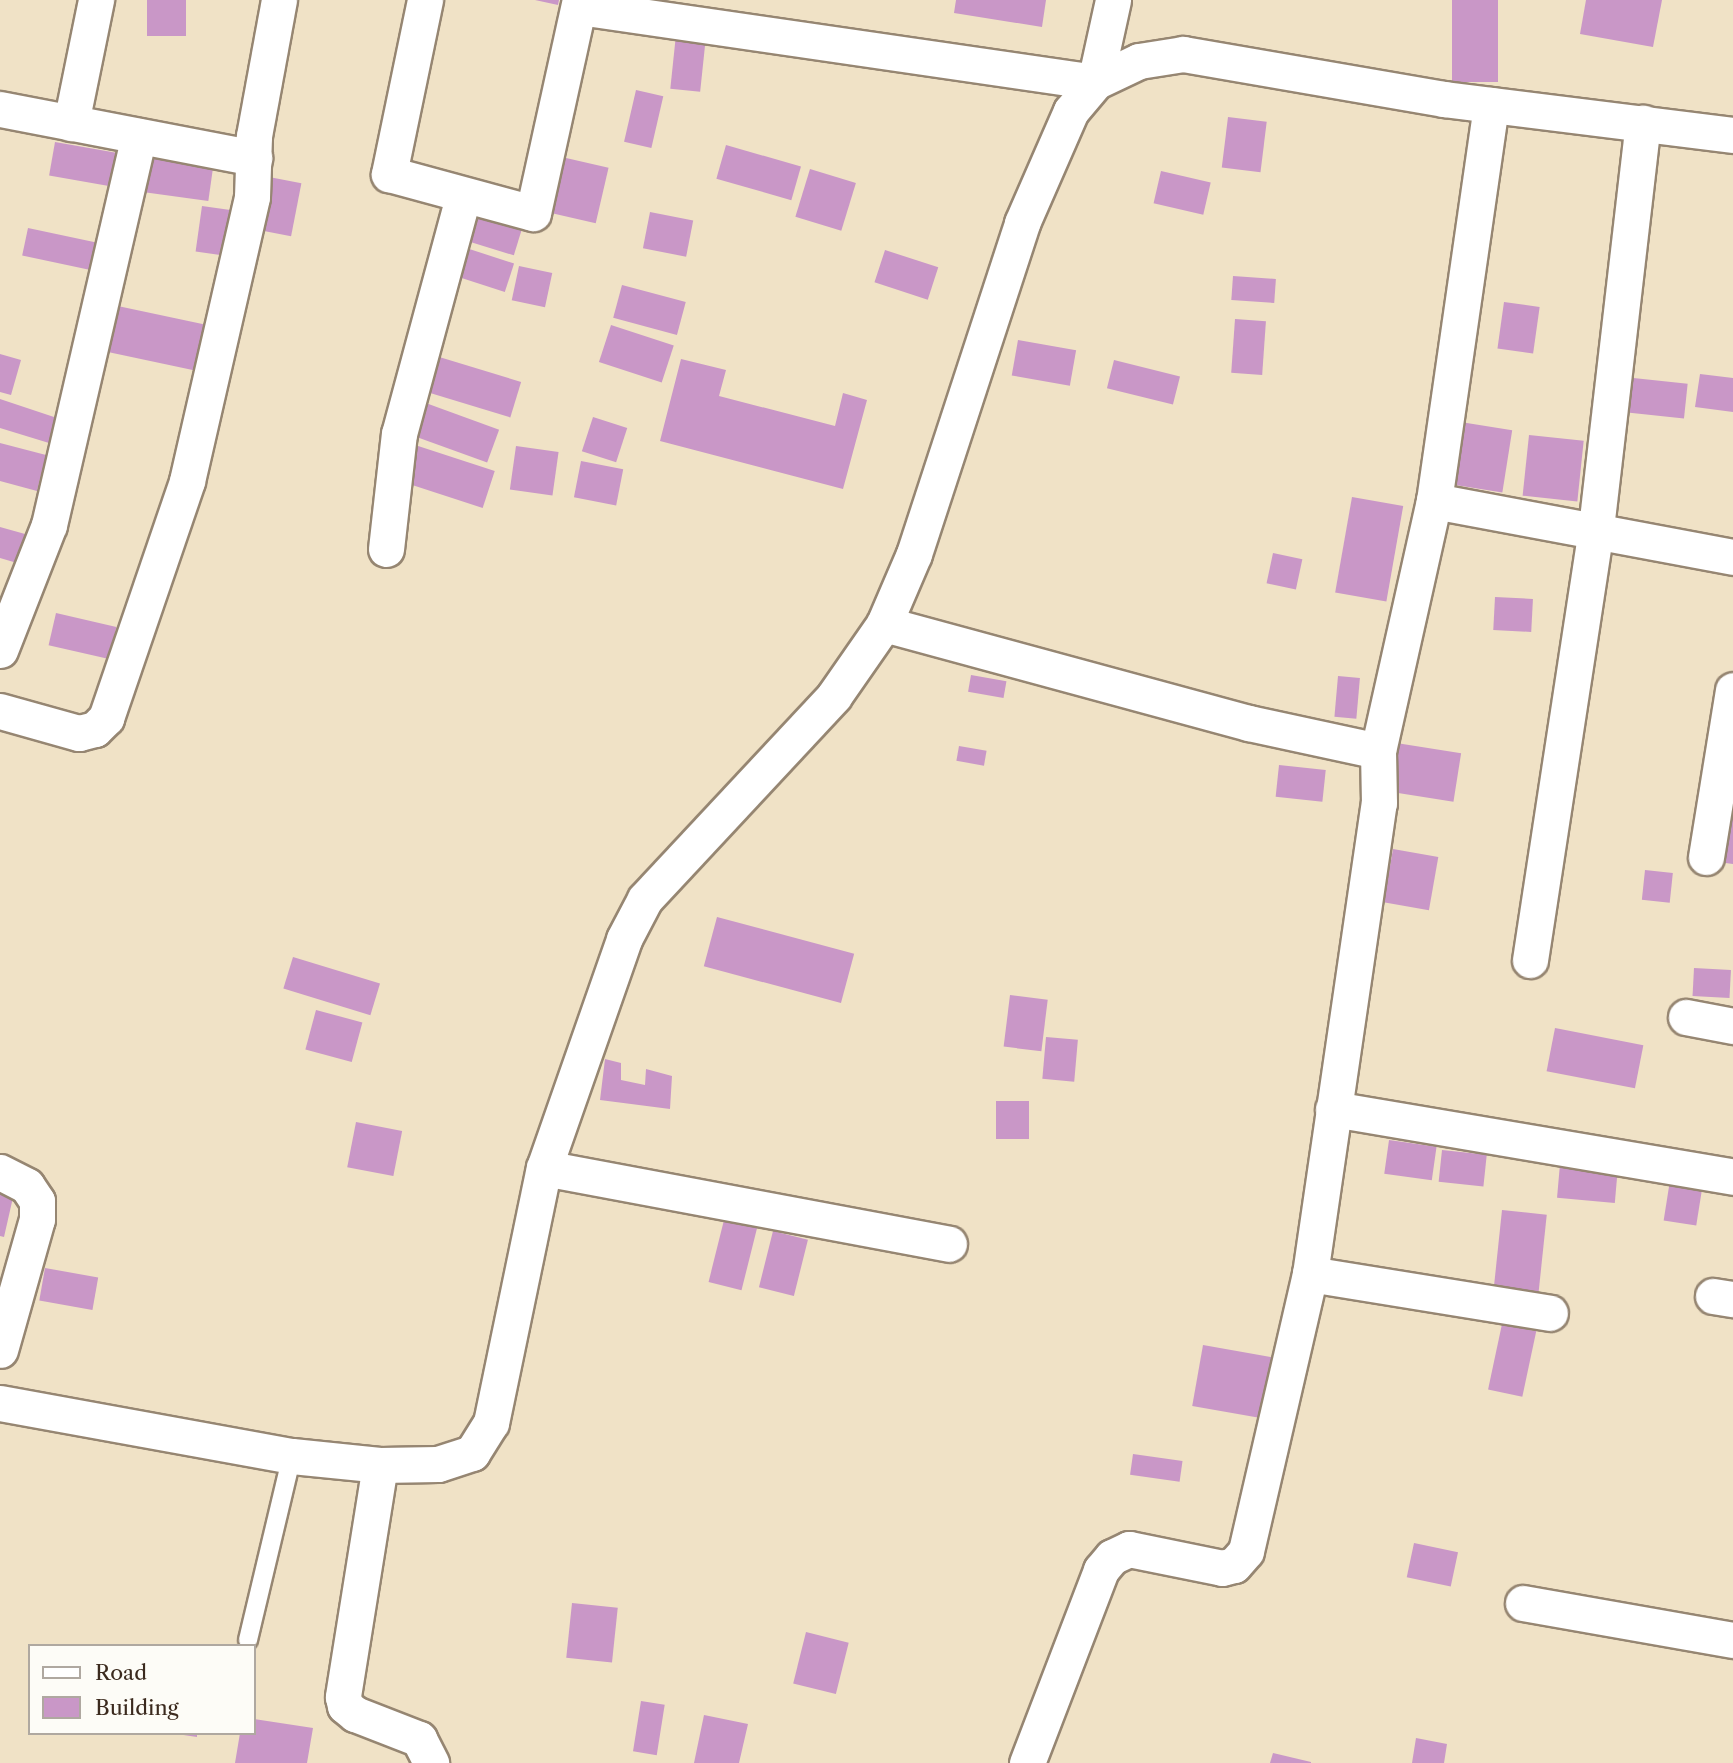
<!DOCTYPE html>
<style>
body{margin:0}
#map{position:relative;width:1733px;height:1763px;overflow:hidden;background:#f0e2c6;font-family:"Libre Caslon Text",serif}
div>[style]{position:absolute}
.building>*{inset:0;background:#c997c7;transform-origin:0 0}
.roads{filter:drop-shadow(2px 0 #968672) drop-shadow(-2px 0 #968672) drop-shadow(0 2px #968672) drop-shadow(0 -2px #968672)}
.lane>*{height:18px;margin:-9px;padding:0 9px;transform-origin:9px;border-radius:9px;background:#fff}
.street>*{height:35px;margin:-17.5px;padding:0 17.5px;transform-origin:17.5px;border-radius:17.5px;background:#fff}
span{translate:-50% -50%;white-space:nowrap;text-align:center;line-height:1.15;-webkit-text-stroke:7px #fdfcf7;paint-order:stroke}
.legend{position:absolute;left:28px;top:1644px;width:228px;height:91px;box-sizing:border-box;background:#fdfcf7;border:2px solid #afa8a0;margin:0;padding:9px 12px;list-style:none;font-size:21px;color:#3b2a1e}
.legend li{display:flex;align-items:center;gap:14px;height:35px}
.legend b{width:35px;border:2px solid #afa8a0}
</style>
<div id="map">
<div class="building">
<div style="left:147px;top:0;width:39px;height:36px"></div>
<div style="clip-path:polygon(535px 0,559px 0,558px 5px)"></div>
<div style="clip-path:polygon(956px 0,1046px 0,1042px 27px,954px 13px)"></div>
<div style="left:1452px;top:0;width:46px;height:82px"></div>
<div style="clip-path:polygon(1586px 0,1662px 0,1653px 47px,1580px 34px)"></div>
<div style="left:677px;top:25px;width:30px;height:64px;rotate:6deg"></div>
<div style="left:636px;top:90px;width:28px;height:53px;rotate:13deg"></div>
<div style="left:1228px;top:117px;width:39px;height:51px;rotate:7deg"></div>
<div style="left:55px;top:142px;width:65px;height:34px;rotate:10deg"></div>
<div style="left:726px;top:145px;width:78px;height:35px;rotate:16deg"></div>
<div style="left:553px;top:155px;width:57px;height:57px;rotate:13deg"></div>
<div style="left:146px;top:156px;width:68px;height:36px;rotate:8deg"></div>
<div style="left:810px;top:169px;width:48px;height:50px;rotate:17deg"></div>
<div style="left:1161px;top:171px;width:51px;height:33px;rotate:13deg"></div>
<div style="left:269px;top:177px;width:33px;height:54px;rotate:11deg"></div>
<div style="left:202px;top:206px;width:34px;height:46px;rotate:8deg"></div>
<div style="left:462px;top:206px;width:64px;height:32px;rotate:17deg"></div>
<div style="left:650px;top:212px;width:44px;height:37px;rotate:11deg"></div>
<div style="left:28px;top:228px;width:83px;height:28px;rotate:12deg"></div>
<div style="left:457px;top:245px;width:60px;height:30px;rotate:18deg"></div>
<div style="left:885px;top:250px;width:56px;height:34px;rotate:18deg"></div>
<div style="left:519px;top:266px;width:34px;height:35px;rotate:12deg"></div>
<div style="left:1233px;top:276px;width:43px;height:24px;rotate:4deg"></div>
<div style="left:622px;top:285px;width:66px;height:34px;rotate:15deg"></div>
<div style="left:1504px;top:302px;width:36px;height:47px;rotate:8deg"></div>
<div style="left:113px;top:305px;width:95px;height:47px;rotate:12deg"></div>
<div style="left:1235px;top:319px;width:31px;height:54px;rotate:4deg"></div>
<div style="left:611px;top:325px;width:66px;height:39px;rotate:18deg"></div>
<div style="left:1018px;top:340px;width:59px;height:36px;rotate:10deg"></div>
<div style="clip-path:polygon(0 354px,21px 360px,11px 395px,0 392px)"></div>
<div style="left:436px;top:356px;width:89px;height:37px;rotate:17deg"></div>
<div style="clip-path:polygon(681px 359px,726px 370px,719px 396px,835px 426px,843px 393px,867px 400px,843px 489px,660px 441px)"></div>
<div style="left:1114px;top:360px;width:68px;height:29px;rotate:14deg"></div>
<div style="clip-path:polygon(1700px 374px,1733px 378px,1733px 412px,1695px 407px)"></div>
<div style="left:1624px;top:377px;width:64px;height:35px;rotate:6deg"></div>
<div style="clip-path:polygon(0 399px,57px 418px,49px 443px,0 428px)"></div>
<div style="left:423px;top:402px;width:81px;height:35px;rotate:20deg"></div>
<div style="left:593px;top:417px;width:36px;height:36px;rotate:18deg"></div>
<div style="left:1448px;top:420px;width:65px;height:63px;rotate:9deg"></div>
<div style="left:1529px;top:435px;width:55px;height:61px;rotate:6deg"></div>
<div style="clip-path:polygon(0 443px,46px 455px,37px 491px,0 481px)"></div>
<div style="left:412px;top:444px;width:87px;height:39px;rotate:18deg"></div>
<div style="left:516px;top:446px;width:43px;height:44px;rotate:8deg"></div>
<div style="left:581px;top:461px;width:43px;height:37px;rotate:11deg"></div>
<div style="left:1352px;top:497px;width:52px;height:97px;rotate:10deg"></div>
<div style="clip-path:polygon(0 527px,25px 534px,17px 563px,0 558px)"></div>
<div style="left:1273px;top:553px;width:30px;height:31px;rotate:12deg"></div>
<div style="left:1495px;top:597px;width:38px;height:33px;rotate:3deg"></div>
<div style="left:56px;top:613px;width:62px;height:33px;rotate:13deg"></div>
<div style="left:971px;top:675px;width:36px;height:17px;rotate:10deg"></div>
<div style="left:1338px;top:676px;width:22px;height:41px;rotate:5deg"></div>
<div style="left:1390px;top:742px;width:72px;height:49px;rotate:9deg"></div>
<div style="left:959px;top:746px;width:28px;height:15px;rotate:10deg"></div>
<div style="left:1279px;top:765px;width:47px;height:32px;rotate:6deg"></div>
<div style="clip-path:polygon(1725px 814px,1733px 815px,1733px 864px,1718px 862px)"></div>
<div style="left:1393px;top:849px;width:46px;height:54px;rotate:10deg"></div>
<div style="left:1645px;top:870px;width:28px;height:30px;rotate:6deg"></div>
<div style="left:717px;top:917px;width:142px;height:51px;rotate:15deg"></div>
<div style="left:293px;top:957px;width:91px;height:33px;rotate:17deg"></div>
<div style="left:1694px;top:968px;width:37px;height:28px;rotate:3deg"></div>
<div style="left:1010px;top:995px;width:38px;height:52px;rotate:7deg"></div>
<div style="left:316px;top:1010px;width:48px;height:41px;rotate:15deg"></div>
<div style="left:1555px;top:1028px;width:90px;height:44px;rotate:11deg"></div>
<div style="left:1046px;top:1037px;width:32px;height:42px;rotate:5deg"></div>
<div style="clip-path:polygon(605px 1059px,621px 1063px,621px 1080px,645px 1085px,646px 1069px,672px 1076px,670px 1109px,600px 1100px)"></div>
<div style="left:996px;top:1101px;width:33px;height:38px"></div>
<div style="left:356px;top:1122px;width:47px;height:46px;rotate:11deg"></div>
<div style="left:1389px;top:1140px;width:48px;height:34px;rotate:8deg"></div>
<div style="left:1442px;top:1150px;width:45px;height:32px;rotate:6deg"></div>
<div style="left:1560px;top:1164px;width:58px;height:34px;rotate:5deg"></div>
<div style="left:1671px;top:1174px;width:33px;height:47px;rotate:9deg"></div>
<div style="clip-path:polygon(0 1190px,14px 1193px,4px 1237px,0 1236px)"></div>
<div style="left:1502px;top:1210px;width:45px;height:79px;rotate:6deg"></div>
<div style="left:725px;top:1216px;width:34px;height:68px;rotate:14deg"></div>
<div style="left:773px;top:1231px;width:36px;height:58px;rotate:14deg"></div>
<div style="left:45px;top:1268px;width:54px;height:33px;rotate:10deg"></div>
<div style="left:1502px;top:1324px;width:35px;height:67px;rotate:12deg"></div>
<div style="left:1203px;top:1345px;width:83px;height:62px;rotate:10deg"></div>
<div style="left:1133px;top:1454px;width:50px;height:21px;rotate:8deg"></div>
<div style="left:1414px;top:1543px;width:45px;height:35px;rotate:12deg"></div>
<div style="left:572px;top:1603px;width:46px;height:55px;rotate:6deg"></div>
<div style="left:806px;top:1632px;width:44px;height:53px;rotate:14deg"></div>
<div style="left:641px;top:1701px;width:24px;height:51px;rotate:9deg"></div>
<div style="clip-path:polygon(704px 1715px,748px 1724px,739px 1763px,694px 1763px)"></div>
<div style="clip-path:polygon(254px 1719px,313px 1728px,307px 1763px,235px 1763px,240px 1733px,254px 1733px)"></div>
<div style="clip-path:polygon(170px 1733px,197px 1733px,197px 1737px)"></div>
<div style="clip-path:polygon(1416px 1738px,1447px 1744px,1444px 1763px,1412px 1763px)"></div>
<div style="clip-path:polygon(1273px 1753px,1311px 1762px,1311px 1763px,1270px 1763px)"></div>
</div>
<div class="roads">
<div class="lane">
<div style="left:248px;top:1640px;width:189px;rotate:-76.6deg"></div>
</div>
<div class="street">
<div style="left:425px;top:0;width:178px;rotate:101.7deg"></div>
<div style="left:389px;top:174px;width:149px;rotate:15.2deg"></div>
<div style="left:533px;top:213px;width:218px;rotate:-77.6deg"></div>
<div style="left:579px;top:7px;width:521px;rotate:8.27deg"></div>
<div style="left:1095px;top:82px;width:84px;rotate:-77.6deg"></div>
<div style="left:0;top:109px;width:259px;rotate:10.9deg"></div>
<div style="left:71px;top:123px;width:126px;rotate:-78.5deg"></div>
<div style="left:1434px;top:501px;width:304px;rotate:10.6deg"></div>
<div style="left:386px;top:549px;width:116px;rotate:-83.6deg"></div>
<div style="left:399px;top:434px;width:246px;rotate:-74.9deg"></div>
<div style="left:884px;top:624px;width:378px;rotate:15.2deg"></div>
<div style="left:1249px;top:723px;width:132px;rotate:12.2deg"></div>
<div style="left:0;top:650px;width:134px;rotate:-68.6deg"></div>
<div style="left:49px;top:525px;width:399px;rotate:-77deg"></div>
<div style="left:0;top:711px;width:82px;rotate:15.6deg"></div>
<div style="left:79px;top:733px;width:16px;rotate:-14deg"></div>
<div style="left:95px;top:729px;width:16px;rotate:-45deg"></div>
<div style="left:106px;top:718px;width:250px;rotate:-71.1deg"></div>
<div style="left:187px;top:481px;width:291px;rotate:-77.1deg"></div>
<div style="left:252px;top:197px;width:61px;rotate:-88.1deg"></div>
<div style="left:254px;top:136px;width:138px;rotate:-79.6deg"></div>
<div style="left:1706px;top:857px;width:169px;rotate:-80.8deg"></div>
<div style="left:1530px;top:960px;width:437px;rotate:-81.3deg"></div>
<div style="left:1596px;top:528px;width:408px;rotate:-83.4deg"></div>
<div style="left:1686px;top:1017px;width:48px;rotate:10.8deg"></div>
<div style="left:1333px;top:1109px;width:406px;rotate:9.6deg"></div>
<div style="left:544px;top:1168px;width:412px;rotate:10.6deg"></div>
<div style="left:0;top:1172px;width:30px;rotate:27deg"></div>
<div style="left:27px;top:1186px;width:18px;rotate:56deg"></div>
<div style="left:37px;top:1201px;width:18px;rotate:90deg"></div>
<div style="left:37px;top:1219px;width:136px;rotate:105.8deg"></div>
<div style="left:1310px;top:1274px;width:243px;rotate:9.2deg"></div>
<div style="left:1713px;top:1296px;width:20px;rotate:9deg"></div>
<div style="left:0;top:1403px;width:297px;rotate:10.3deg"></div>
<div style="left:292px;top:1456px;width:88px;rotate:5.8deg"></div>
<div style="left:380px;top:1465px;width:58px;rotate:-1deg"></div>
<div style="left:438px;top:1464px;width:36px;rotate:-18deg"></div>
<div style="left:472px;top:1453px;width:36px;rotate:-58deg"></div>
<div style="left:491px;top:1423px;width:260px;rotate:-78.3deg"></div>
<div style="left:544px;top:1168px;width:243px;rotate:-70.7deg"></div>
<div style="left:624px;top:939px;width:45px;rotate:-62.3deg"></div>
<div style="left:645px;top:899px;width:277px;rotate:-47deg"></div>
<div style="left:834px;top:696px;width:88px;rotate:-55.2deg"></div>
<div style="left:884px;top:624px;width:76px;rotate:-66.8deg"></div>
<div style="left:914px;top:554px;width:348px;rotate:-71.9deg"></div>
<div style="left:1022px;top:223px;width:122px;rotate:-66.4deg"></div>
<div style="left:1071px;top:111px;width:38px;rotate:-50deg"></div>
<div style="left:1095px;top:82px;width:49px;rotate:-25.5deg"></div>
<div style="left:1139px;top:61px;width:45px;rotate:-9deg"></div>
<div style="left:1183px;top:54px;width:265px;rotate:9.8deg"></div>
<div style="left:1444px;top:99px;width:291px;rotate:7.1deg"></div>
<div style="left:380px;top:1465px;width:235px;rotate:99.1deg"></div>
<div style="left:343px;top:1697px;width:9px;rotate:77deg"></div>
<div style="left:345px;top:1706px;width:13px;rotate:39deg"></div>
<div style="left:355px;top:1714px;width:69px;rotate:21.3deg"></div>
<div style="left:419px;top:1739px;width:27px;rotate:63deg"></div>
<div style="left:1523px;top:1603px;width:213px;rotate:10deg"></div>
<div style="left:1027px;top:1763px;width:207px;rotate:-69deg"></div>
<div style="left:1101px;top:1570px;width:17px;rotate:-50deg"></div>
<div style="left:1112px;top:1557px;width:19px;rotate:-25deg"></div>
<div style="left:1129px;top:1549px;width:95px;rotate:11.5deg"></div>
<div style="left:1222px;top:1568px;width:12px;rotate:-14deg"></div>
<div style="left:1234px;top:1565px;width:18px;rotate:-49deg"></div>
<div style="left:1246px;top:1551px;width:284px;rotate:-77deg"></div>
<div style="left:1310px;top:1274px;width:476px;rotate:-81.7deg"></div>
<div style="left:1379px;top:803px;width:52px;rotate:-91.1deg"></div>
<div style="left:1378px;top:751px;width:256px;rotate:-77.4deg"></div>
<div style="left:1434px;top:501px;width:400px;rotate:-81.8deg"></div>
</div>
</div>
<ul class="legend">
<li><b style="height:9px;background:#fff"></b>Road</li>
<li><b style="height:19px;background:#c997c7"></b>Building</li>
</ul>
</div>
